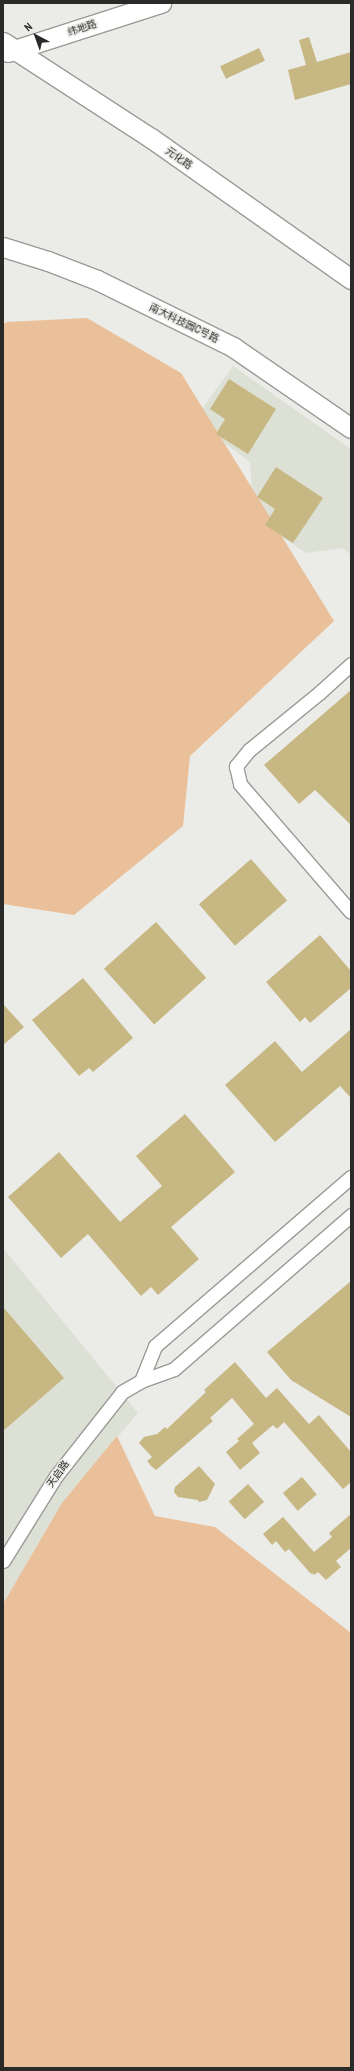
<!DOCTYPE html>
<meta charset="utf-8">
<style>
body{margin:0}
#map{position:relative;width:354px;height:2071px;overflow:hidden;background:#ebece8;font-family:"Archivo Narrow","Noto Sans SC",sans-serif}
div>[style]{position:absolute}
.built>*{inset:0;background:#dce0d5}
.green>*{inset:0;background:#eac09a}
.building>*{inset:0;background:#c7b783;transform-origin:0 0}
.roads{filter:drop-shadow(1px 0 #9a9b98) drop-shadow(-1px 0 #9a9b98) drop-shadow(0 1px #9a9b98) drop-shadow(0 -1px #9a9b98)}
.street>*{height:13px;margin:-6.5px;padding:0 6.5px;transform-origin:6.5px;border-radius:6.5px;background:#fff}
.secondary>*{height:19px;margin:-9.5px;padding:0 9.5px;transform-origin:9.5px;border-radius:9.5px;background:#fff}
span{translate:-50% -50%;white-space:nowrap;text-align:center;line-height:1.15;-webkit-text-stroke:3px #ebece8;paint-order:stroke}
.street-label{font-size:10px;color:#2a2a29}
.frame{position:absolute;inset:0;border:4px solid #2a2a29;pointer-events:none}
.north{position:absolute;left:16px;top:16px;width:40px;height:40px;-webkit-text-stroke:3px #ebece8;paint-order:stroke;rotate:319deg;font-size:11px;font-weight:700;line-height:16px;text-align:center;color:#2a2a29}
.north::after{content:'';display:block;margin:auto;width:14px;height:18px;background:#2a2a29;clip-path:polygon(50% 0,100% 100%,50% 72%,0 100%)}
</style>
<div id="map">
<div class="built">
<div style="clip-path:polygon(233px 366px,351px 449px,351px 555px,343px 548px,306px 553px,264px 525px,252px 496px,250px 462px,194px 420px)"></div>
<div style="clip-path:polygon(3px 1248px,138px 1413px,66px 1498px,3px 1604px)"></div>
</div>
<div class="green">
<div style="clip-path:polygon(87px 318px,181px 373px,334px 621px,190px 756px,183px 826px,74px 915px,3px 904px,3px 324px,7px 322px)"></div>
<div style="clip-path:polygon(117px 1436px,155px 1516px,215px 1527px,351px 1633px,351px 2068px,3px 2068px,3px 1604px,62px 1503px)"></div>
</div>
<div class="building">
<div style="clip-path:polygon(309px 37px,317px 62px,351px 52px,351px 84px,295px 100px,288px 70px,306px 65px,299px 40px)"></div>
<div style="left:259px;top:48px;width:14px;height:43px;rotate:65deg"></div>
<div style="clip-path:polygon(229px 379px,276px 409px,248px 454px,216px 434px,225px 419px,210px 409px)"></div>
<div style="clip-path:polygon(276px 467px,323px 498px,293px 543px,265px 525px,275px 509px,257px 497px)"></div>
<div style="clip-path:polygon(351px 690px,351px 825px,315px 790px,299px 804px,264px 765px)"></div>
<div style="left:251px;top:859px;width:55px;height:69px;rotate:49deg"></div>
<div style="left:156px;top:922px;width:75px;height:70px;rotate:48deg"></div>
<div style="clip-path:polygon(320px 935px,351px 971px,351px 988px,310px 1023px,305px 1017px,300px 1022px,266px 982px)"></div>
<div style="clip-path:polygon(83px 978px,133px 1038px,93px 1072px,89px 1068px,79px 1076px,32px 1020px)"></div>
<div style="clip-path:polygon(3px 1004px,24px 1027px,3px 1045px)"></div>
<div style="clip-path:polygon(351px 1029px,351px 1098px,340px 1086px,275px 1142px,225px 1085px,275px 1041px,302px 1072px)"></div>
<div style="clip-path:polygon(185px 1114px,235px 1172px,171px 1227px,199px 1259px,158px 1295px,151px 1287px,141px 1296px,88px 1234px,61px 1258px,8px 1197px,59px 1152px,120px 1222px,162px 1186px,136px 1156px)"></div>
<div style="clip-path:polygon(351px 1281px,351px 1417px,291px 1380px,267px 1352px)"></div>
<div style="clip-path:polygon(3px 1307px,64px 1378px,3px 1431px)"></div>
<div style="clip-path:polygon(235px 1362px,266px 1398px,277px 1388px,309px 1424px,319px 1415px,351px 1452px,351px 1482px,343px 1489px,284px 1422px,277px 1429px,273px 1425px,252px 1443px,260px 1453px,240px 1470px,226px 1452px,239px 1441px,237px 1439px,254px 1424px,232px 1398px,210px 1418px,213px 1421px,156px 1470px,151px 1466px,147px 1461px,152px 1457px,139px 1443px,144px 1437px,157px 1434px,165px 1427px,167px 1429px,206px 1392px,204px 1390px)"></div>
<div style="clip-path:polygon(199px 1466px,215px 1484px,207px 1500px,199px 1502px,198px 1500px,178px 1497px,174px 1492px,175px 1487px)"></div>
<div style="left:302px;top:1477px;width:23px;height:25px;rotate:50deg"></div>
<div style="left:248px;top:1484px;width:24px;height:26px;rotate:48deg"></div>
<div style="clip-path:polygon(351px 1514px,351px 1548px,336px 1561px,341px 1567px,326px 1580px,318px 1572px,314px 1575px,312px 1573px,311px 1574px,289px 1549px,285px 1552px,276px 1541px,272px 1545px,263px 1534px,283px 1517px,314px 1552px,332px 1537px,329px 1533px)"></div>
</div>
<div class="roads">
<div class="street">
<div style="left:351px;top:664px;width:43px;rotate:137.8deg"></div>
<div style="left:319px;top:693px;width:90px;rotate:140.8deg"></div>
<div style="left:249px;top:750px;width:21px;rotate:129deg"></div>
<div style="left:236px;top:766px;width:18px;rotate:77deg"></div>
<div style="left:240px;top:784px;width:169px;rotate:49.1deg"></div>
<div style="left:141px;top:1381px;width:38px;rotate:-68deg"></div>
<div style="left:155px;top:1346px;width:259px;rotate:-40.8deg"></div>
<div style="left:3px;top:1561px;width:100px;rotate:-58.1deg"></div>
<div style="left:56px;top:1476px;width:107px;rotate:-51.8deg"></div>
<div style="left:122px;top:1392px;width:22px;rotate:-30deg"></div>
<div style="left:141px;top:1381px;width:35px;rotate:-20deg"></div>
<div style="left:174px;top:1369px;width:235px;rotate:-41deg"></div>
</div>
<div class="secondary">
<div style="left:3px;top:42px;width:176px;rotate:33deg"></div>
<div style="left:151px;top:138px;width:245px;rotate:35.2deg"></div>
<div style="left:8px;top:52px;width:161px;rotate:-17.8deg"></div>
<div style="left:3px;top:247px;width:47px;rotate:17.3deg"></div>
<div style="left:48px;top:261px;width:53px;rotate:21.2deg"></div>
<div style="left:97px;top:280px;width:152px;rotate:26.2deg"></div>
<div style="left:233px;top:347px;width:143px;rotate:34.5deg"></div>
</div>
</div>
<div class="street-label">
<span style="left:82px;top:28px;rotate:-18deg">纬地路</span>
<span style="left:179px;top:158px;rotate:35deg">元化路</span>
<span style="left:184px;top:323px;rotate:26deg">南大科技园C号路</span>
<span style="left:58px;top:1474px;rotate:-54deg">天启路</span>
</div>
<div class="frame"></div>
<div class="north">N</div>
</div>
